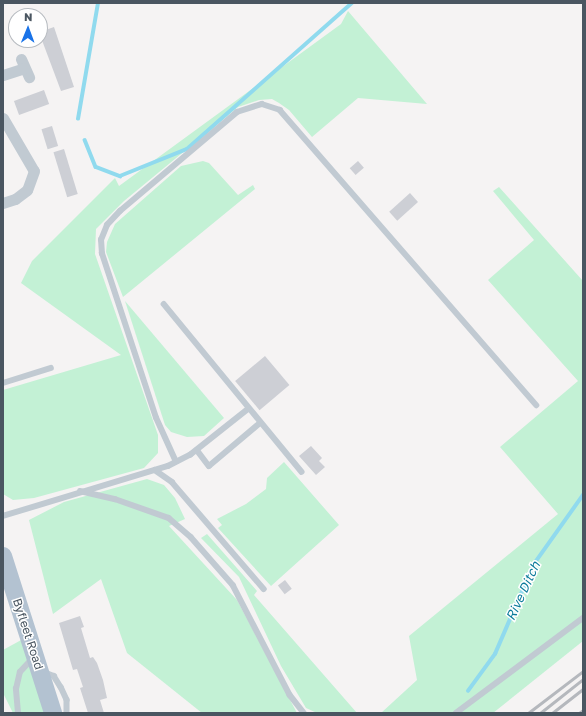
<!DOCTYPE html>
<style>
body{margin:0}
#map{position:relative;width:586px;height:716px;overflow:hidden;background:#f5f3f3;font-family:"Golos Text",sans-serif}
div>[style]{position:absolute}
.green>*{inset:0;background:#c3f1d5}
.stream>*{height:3.5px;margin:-1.75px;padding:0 1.75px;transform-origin:1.75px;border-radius:1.75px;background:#90daee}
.building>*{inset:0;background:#cdcfd5;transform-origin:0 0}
.lane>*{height:5.5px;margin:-2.75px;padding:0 2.75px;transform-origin:2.75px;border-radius:2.75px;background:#c1cad2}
.street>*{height:11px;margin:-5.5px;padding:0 5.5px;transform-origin:5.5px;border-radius:5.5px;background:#c1cad2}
.primary>*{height:18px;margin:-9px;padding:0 9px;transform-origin:9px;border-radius:9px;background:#b3c2d1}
.rail>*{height:3px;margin:-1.5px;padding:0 1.5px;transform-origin:1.5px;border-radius:1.5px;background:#b5b8bd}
span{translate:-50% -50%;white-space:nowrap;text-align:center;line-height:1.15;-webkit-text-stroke:3px #fff;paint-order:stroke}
.street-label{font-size:12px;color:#4a5661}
.water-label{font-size:13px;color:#0c7c9b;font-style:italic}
.frame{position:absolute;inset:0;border:4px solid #4a5661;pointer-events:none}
.north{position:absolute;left:8px;top:8px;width:40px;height:40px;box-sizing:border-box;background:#fff;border:1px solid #b7bbc0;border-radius:50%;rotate:1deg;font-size:11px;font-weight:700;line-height:16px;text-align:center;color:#4a5661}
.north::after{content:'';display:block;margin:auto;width:14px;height:18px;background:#1a73e8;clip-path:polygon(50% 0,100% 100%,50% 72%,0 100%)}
</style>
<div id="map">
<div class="green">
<div style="clip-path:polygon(348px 11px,427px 104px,358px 98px,312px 137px,289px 110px,279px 103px,272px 99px,259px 100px,238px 107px,124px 201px,96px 229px,95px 254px,158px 435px,158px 453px,144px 468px,34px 498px,13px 500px,3px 494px,3px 390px,121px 355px,21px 283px,32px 261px,115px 178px,119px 186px,341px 24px)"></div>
<div style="clip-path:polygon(203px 161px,209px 163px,238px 195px,253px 185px,255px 189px,123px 297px,106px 252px,107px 242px,115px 224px,181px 166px)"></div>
<div style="clip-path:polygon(499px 187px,583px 281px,583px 641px,493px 713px,381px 713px,417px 680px,409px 636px,558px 514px,500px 447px,578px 381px,488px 280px,534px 240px,493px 191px)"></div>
<div style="clip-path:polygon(125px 301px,224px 418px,204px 436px,187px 437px,171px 432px,165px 425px)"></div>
<div style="clip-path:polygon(284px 462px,339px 525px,271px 586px,218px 528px,222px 525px,217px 519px,246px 504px,266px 489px,267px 478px)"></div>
<div style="clip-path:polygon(147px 479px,164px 485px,175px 498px,185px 519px,169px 526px,237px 600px,297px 713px,202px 713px,127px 653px,101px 579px,53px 614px,29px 520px,64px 502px)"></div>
<div style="clip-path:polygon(207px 534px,257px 591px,254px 595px,357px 713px,317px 713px,306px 708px,281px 666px,239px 577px,201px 538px)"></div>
<div style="clip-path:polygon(23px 639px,48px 713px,13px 713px,3px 693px,3px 650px)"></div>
</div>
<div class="stream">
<div style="left:78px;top:119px;width:118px;rotate:-80.2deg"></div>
<div style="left:85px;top:140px;width:29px;rotate:68deg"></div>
<div style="left:96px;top:167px;width:26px;rotate:21deg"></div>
<div style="left:120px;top:176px;width:72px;rotate:-21.9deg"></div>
<div style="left:187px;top:149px;width:220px;rotate:-41.5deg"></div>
<div style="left:468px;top:691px;width:46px;rotate:-53.9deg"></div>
<div style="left:495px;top:654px;width:98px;rotate:-66.6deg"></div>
<div style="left:534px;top:564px;width:85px;rotate:-54.6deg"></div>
</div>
<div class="building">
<div style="clip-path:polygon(54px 27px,74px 87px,61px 91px,40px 35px,40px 32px)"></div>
<div style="left:44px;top:90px;width:15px;height:32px;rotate:70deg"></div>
<div style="left:52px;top:126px;width:21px;height:11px;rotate:73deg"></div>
<div style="left:64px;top:149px;width:47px;height:11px;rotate:73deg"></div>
<div style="left:358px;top:161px;width:9px;height:11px;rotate:49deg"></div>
<div style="left:410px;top:193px;width:12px;height:28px;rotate:48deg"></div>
<div style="left:265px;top:356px;width:38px;height:39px;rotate:50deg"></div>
<div style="clip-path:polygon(311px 446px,322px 458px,319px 461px,325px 467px,316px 475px,299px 456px)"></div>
<div style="left:285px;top:580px;width:11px;height:9px;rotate:52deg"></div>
<div style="clip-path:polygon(80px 616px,84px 627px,81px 628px,90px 658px,93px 657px,97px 663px,103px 680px,107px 698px,100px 700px,104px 713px,88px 713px,80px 688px,83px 687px,77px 669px,73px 670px,59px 623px)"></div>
</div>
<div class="lane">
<div style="left:164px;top:304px;width:217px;rotate:50.6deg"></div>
<div style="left:3px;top:383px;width:50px;rotate:-17.4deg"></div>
<div style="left:197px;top:450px;width:20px;rotate:53deg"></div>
<div style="left:209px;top:466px;width:67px;rotate:-40.1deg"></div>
<div style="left:176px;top:462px;width:48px;rotate:-114.4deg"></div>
<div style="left:156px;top:418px;width:173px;rotate:-108.2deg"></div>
<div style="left:102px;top:254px;width:14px;rotate:-94deg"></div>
<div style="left:101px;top:240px;width:16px;rotate:-68deg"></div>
<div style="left:107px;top:225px;width:19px;rotate:-47deg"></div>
<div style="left:120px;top:211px;width:153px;rotate:-40.2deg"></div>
<div style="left:237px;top:112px;width:26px;rotate:-18deg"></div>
<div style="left:262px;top:104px;width:19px;rotate:18deg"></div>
<div style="left:280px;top:110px;width:391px;rotate:49deg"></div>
<div style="left:155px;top:470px;width:21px;rotate:35deg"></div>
<div style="left:172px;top:482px;width:141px;rotate:49.3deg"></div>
<div style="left:80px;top:491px;width:36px;rotate:13deg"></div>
<div style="left:115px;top:499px;width:57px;rotate:19.4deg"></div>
<div style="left:169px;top:518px;width:29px;rotate:41deg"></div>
<div style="left:191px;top:537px;width:64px;rotate:48.8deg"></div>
<div style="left:233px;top:585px;width:124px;rotate:62.6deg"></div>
<div style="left:290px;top:695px;width:23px;rotate:52deg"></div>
<div style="left:3px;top:516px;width:172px;rotate:-16.9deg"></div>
<div style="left:168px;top:466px;width:25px;rotate:-27deg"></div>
<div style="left:190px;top:455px;width:74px;rotate:-38.4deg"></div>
<div style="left:44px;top:672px;width:11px;rotate:22deg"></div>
<div style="left:54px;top:676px;width:13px;rotate:58deg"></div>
<div style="left:61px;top:687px;width:14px;rotate:65deg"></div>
<div style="left:67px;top:700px;width:13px;rotate:90deg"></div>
<div style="left:18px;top:713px;width:24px;rotate:-95deg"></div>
<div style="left:16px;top:689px;width:17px;rotate:-77deg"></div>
<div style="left:20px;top:672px;width:18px;rotate:-47deg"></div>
<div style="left:456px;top:713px;width:159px;rotate:-36.8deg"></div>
</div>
<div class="street">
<div style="left:21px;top:59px;width:20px;rotate:66deg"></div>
<div style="left:3px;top:75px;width:22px;rotate:-18deg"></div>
<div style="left:3px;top:118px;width:61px;rotate:59.7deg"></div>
<div style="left:34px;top:171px;width:20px;rotate:110deg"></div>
<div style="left:27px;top:190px;width:15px;rotate:143deg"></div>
<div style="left:15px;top:199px;width:13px;rotate:162deg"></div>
</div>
<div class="primary">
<div style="left:3px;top:556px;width:165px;rotate:72.3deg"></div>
</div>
<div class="rail">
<div style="left:528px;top:713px;width:69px;rotate:-37.4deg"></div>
<div style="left:540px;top:713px;width:55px;rotate:-38.3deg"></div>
<div style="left:552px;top:713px;width:39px;rotate:-38deg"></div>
<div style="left:579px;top:713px;width:5px;rotate:-37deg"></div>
</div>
<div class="street-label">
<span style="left:28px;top:634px;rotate:72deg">Byfleet Road</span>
</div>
<div class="water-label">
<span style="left:523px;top:591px;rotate:-65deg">Rive Ditch</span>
</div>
<div class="frame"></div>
<div class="north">N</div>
</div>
